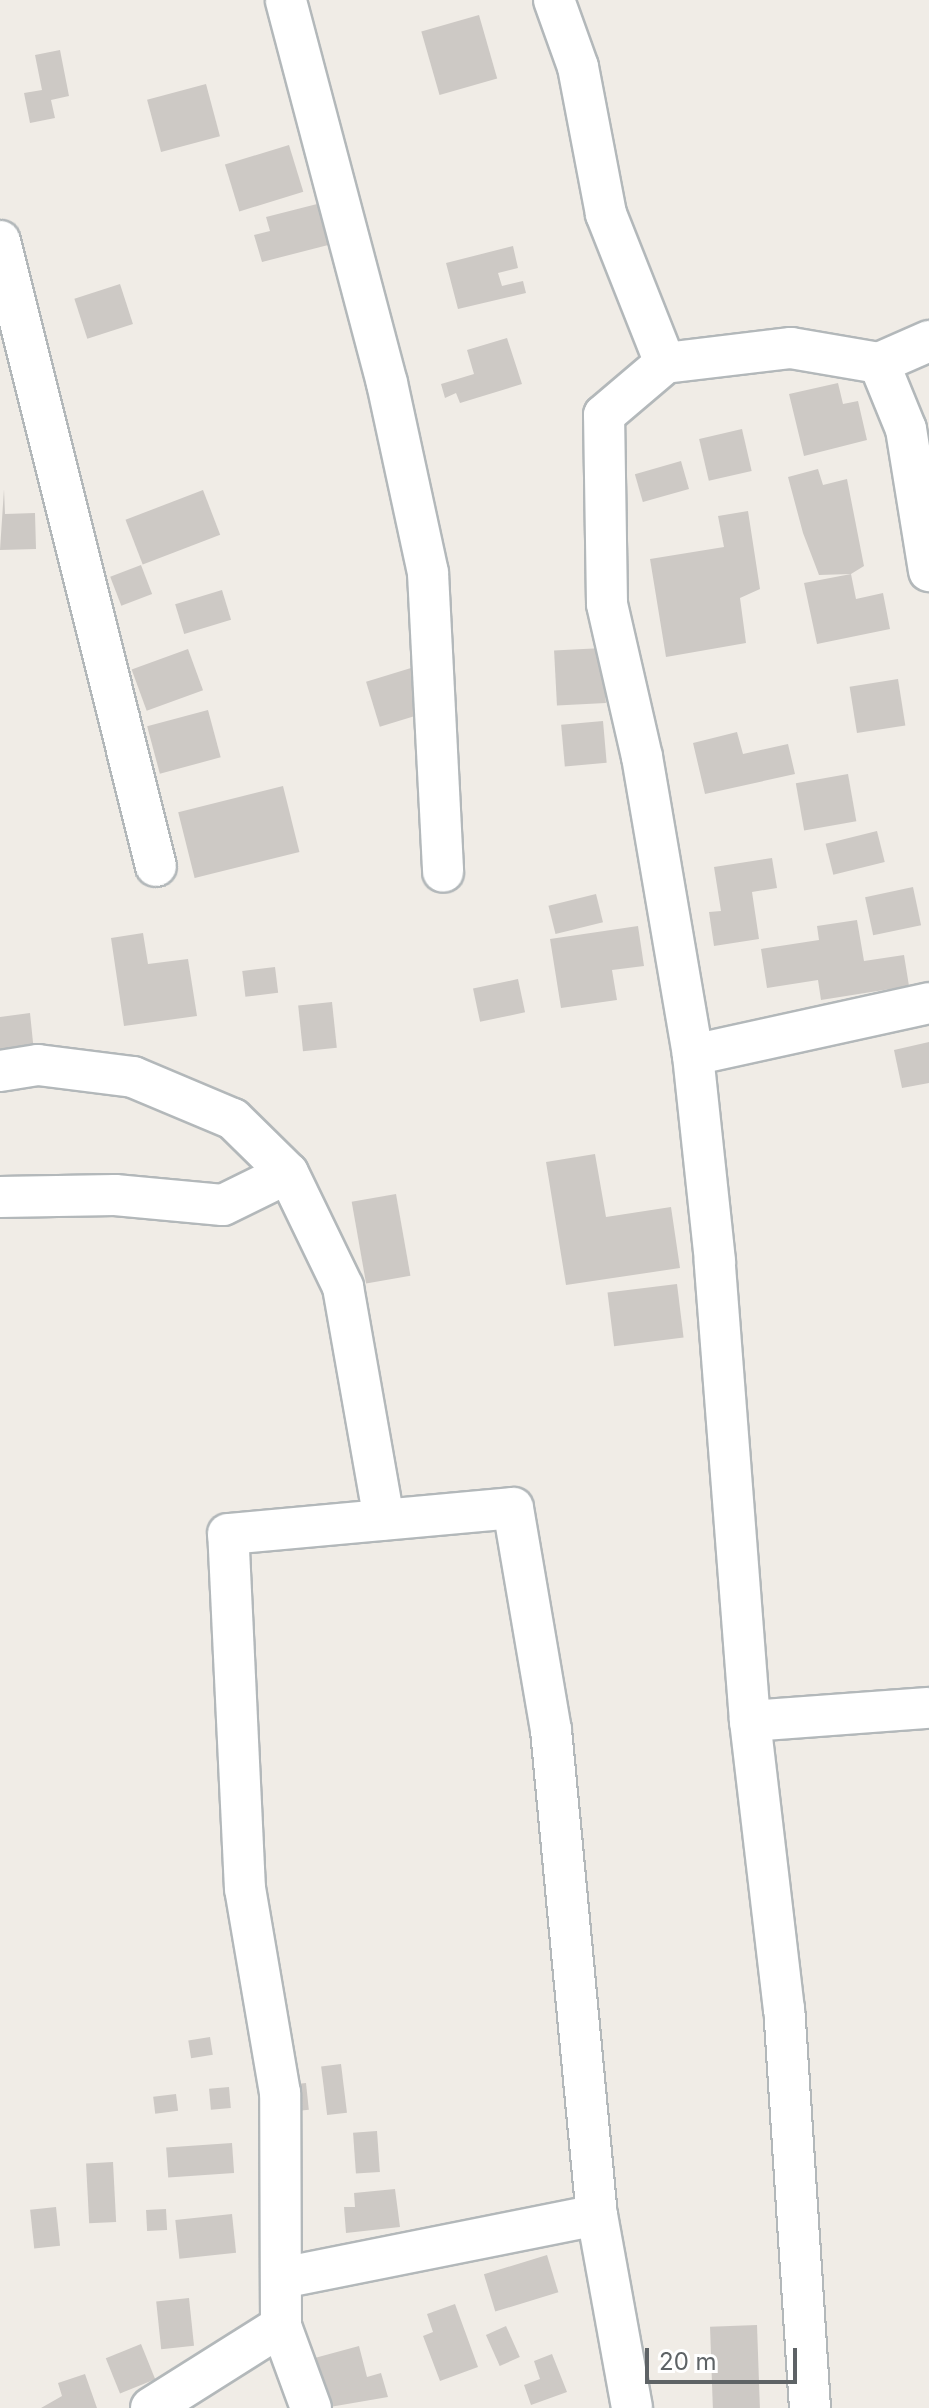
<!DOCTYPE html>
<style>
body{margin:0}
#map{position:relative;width:929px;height:2408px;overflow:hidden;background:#f0ece6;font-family:Inter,sans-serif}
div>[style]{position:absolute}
.building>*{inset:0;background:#cdc9c5;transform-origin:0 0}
.roads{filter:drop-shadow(2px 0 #b3b8ba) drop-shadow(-2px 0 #b3b8ba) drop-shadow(0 2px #b3b8ba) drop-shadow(0 -2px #b3b8ba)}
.street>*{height:40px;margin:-20px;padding:0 20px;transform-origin:20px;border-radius:20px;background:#fff}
span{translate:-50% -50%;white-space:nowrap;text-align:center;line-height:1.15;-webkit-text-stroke:7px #fff;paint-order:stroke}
.scale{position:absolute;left:645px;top:2348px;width:152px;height:36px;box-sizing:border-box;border:4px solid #5e6366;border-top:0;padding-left:10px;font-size:24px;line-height:28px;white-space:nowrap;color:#5e6366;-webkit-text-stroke:6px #fff;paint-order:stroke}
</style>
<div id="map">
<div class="building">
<div style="left:479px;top:15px;width:66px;height:60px;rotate:74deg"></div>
<div style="clip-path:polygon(60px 50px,69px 96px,51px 100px,55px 118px,30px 123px,24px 93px,42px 90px,35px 55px)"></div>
<div style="left:206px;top:84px;width:54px;height:61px;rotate:75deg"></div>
<div style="left:289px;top:145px;width:49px;height:67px;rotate:73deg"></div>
<div style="clip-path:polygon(325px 202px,336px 243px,262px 262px,254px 235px,270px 231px,266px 217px)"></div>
<div style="clip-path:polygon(513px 246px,518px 268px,498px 273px,502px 286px,523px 281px,526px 293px,458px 309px,446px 263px)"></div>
<div style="left:120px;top:284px;width:42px;height:48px;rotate:72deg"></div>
<div style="clip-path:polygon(507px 338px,522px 384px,460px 403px,456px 393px,445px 398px,441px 384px,474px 374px,467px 350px)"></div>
<div style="clip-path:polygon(838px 383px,843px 404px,858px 401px,867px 440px,804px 456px,789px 394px)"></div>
<div style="left:742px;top:429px;width:43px;height:44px;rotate:77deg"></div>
<div style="left:681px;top:461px;width:29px;height:48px;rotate:74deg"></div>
<div style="clip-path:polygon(818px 469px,823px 485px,847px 479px,864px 566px,851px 574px,819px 575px,803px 533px,788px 477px)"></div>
<div style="clip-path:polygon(4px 489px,5px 514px,35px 513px,36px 549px,0 550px)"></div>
<div style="left:203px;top:490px;width:48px;height:83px;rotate:69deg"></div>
<div style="clip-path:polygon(748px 511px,760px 589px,740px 598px,746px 643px,666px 657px,650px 559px,724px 547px,718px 516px)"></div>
<div style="left:141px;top:565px;width:31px;height:33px;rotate:69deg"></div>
<div style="clip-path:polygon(851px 574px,856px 599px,883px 593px,890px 629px,817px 644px,804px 583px)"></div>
<div style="left:222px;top:590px;width:31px;height:49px;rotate:73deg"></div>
<div style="left:603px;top:648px;width:55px;height:49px;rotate:87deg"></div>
<div style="left:188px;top:649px;width:44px;height:60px;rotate:70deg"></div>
<div style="left:411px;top:668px;width:47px;height:47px;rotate:73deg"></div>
<div style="left:898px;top:679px;width:47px;height:49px;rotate:81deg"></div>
<div style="left:208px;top:710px;width:49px;height:63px;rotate:75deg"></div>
<div style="left:603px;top:721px;width:42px;height:42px;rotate:85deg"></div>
<div style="clip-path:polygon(737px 732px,743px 754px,788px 744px,795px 774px,705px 794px,693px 743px)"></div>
<div style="left:848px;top:774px;width:48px;height:53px;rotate:80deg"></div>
<div style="left:283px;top:786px;width:68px;height:108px;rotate:76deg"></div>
<div style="left:877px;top:831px;width:32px;height:53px;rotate:76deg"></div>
<div style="clip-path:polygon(772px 858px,777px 888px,752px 892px,759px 939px,714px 946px,709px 912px,721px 911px,714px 867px)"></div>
<div style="left:913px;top:887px;width:39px;height:49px;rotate:78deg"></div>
<div style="left:596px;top:894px;width:29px;height:49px;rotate:76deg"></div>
<div style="clip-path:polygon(857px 920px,864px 961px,904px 955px,909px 986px,821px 1000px,818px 980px,767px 988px,761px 949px,819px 940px,817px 926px)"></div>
<div style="clip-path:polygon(638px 926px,644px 966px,612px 970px,617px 1000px,561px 1008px,550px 939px)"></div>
<div style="clip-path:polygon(143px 933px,148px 964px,188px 959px,197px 1016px,124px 1026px,111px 938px)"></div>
<div style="left:275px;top:967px;width:26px;height:33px;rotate:83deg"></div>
<div style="left:518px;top:979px;width:34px;height:46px;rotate:78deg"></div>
<div style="left:332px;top:1002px;width:46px;height:34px;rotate:84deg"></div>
<div style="clip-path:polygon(30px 1013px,34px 1052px,0 1056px,0 1017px)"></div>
<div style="clip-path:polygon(929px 1042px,929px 1083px,902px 1088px,894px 1050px)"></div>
<div style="clip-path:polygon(595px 1154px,606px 1217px,671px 1207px,680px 1268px,566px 1285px,546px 1162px)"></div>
<div style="left:396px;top:1194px;width:83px;height:45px;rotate:80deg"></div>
<div style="left:677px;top:1284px;width:54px;height:70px;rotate:83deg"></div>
<div style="left:210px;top:2037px;width:18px;height:22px;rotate:81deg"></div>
<div style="left:341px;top:2064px;width:49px;height:20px;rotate:83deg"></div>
<div style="left:306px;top:2083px;width:27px;height:12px;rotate:84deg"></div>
<div style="left:229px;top:2087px;width:21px;height:20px;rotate:85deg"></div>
<div style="left:176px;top:2094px;width:17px;height:23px;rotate:83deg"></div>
<div style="left:377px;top:2131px;width:41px;height:24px;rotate:86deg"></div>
<div style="left:232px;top:2143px;width:30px;height:66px;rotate:86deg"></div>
<div style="left:113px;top:2162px;width:60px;height:27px;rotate:87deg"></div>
<div style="clip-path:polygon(395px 2189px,400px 2227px,346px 2233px,344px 2207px,355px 2207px,354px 2193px)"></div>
<div style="left:56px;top:2207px;width:39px;height:26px;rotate:84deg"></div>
<div style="left:166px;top:2209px;width:21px;height:20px;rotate:87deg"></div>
<div style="left:232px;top:2214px;width:39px;height:57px;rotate:84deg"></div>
<div style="left:547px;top:2255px;width:39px;height:66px;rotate:73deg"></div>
<div style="left:189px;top:2298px;width:48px;height:33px;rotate:84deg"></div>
<div style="clip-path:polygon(455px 2304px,478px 2367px,440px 2381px,423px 2336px,433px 2332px,427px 2314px)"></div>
<div style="left:757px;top:2325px;width:83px;height:47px;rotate:88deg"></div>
<div style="left:506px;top:2326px;width:34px;height:22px;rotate:66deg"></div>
<div style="left:141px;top:2344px;width:38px;height:38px;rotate:68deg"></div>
<div style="clip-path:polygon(359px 2346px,367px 2377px,381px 2373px,388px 2397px,324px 2408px,311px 2359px)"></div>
<div style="clip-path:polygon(552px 2354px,567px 2392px,531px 2405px,524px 2385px,540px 2379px,534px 2361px)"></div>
<div style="clip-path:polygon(85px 2374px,97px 2408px,41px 2408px,62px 2396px,58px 2383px)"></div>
</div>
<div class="roads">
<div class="street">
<div style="left:554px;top:0;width:71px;rotate:70.3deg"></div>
<div style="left:578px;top:67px;width:150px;rotate:79.2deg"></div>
<div style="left:606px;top:214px;width:160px;rotate:68.4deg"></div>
<div style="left:286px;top:1px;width:395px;rotate:75.2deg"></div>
<div style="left:387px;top:383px;width:194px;rotate:77.8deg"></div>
<div style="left:428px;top:573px;width:299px;rotate:87.1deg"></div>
<div style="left:0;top:241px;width:644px;rotate:75.99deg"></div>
<div style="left:879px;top:363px;width:55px;rotate:-23.7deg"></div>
<div style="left:693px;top:1055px;width:242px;rotate:-12.4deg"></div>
<div style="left:0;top:1071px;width:38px;rotate:-9deg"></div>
<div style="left:38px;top:1065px;width:96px;rotate:7.2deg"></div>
<div style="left:133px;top:1077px;width:108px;rotate:22.8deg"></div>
<div style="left:233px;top:1119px;width:77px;rotate:44.5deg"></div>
<div style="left:288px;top:1173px;width:127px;rotate:64.2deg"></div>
<div style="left:343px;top:1287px;width:236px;rotate:80deg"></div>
<div style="left:0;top:1197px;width:115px;rotate:-1deg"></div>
<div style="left:115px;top:1195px;width:108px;rotate:5.3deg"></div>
<div style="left:223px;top:1205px;width:72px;rotate:-26.2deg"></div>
<div style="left:750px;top:1721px;width:179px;rotate:-4.2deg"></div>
<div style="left:282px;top:2278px;width:321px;rotate:-11.3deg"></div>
<div style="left:151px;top:2408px;width:154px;rotate:-32.2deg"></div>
<div style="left:311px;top:2408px;width:87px;rotate:-110.1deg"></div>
<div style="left:281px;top:2326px;width:233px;rotate:-90.2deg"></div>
<div style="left:280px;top:2093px;width:207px;rotate:-99.7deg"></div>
<div style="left:245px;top:1889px;width:355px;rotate:-92.7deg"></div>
<div style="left:228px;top:1534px;width:286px;rotate:-5.2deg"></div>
<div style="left:513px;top:1508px;width:225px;rotate:80.3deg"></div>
<div style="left:551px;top:1730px;width:487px;rotate:84.6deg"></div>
<div style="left:597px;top:2215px;width:196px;rotate:79.7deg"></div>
<div style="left:810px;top:2408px;width:399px;rotate:-93.7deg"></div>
<div style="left:784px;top:2010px;width:291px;rotate:-96.7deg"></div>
<div style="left:750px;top:1721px;width:461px;rotate:-94.4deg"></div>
<div style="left:715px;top:1261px;width:207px;rotate:-96.1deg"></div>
<div style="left:693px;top:1055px;width:302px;rotate:-99.7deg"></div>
<div style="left:642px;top:757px;width:157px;rotate:-102.9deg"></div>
<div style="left:607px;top:604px;width:189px;rotate:-90.9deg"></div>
<div style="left:604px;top:415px;width:80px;rotate:-40.4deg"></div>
<div style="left:665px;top:363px;width:127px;rotate:-6.8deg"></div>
<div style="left:791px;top:348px;width:89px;rotate:9.7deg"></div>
<div style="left:879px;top:363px;width:71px;rotate:67.8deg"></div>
<div style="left:906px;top:429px;width:144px;rotate:80.8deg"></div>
</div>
</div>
<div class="scale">20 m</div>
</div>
